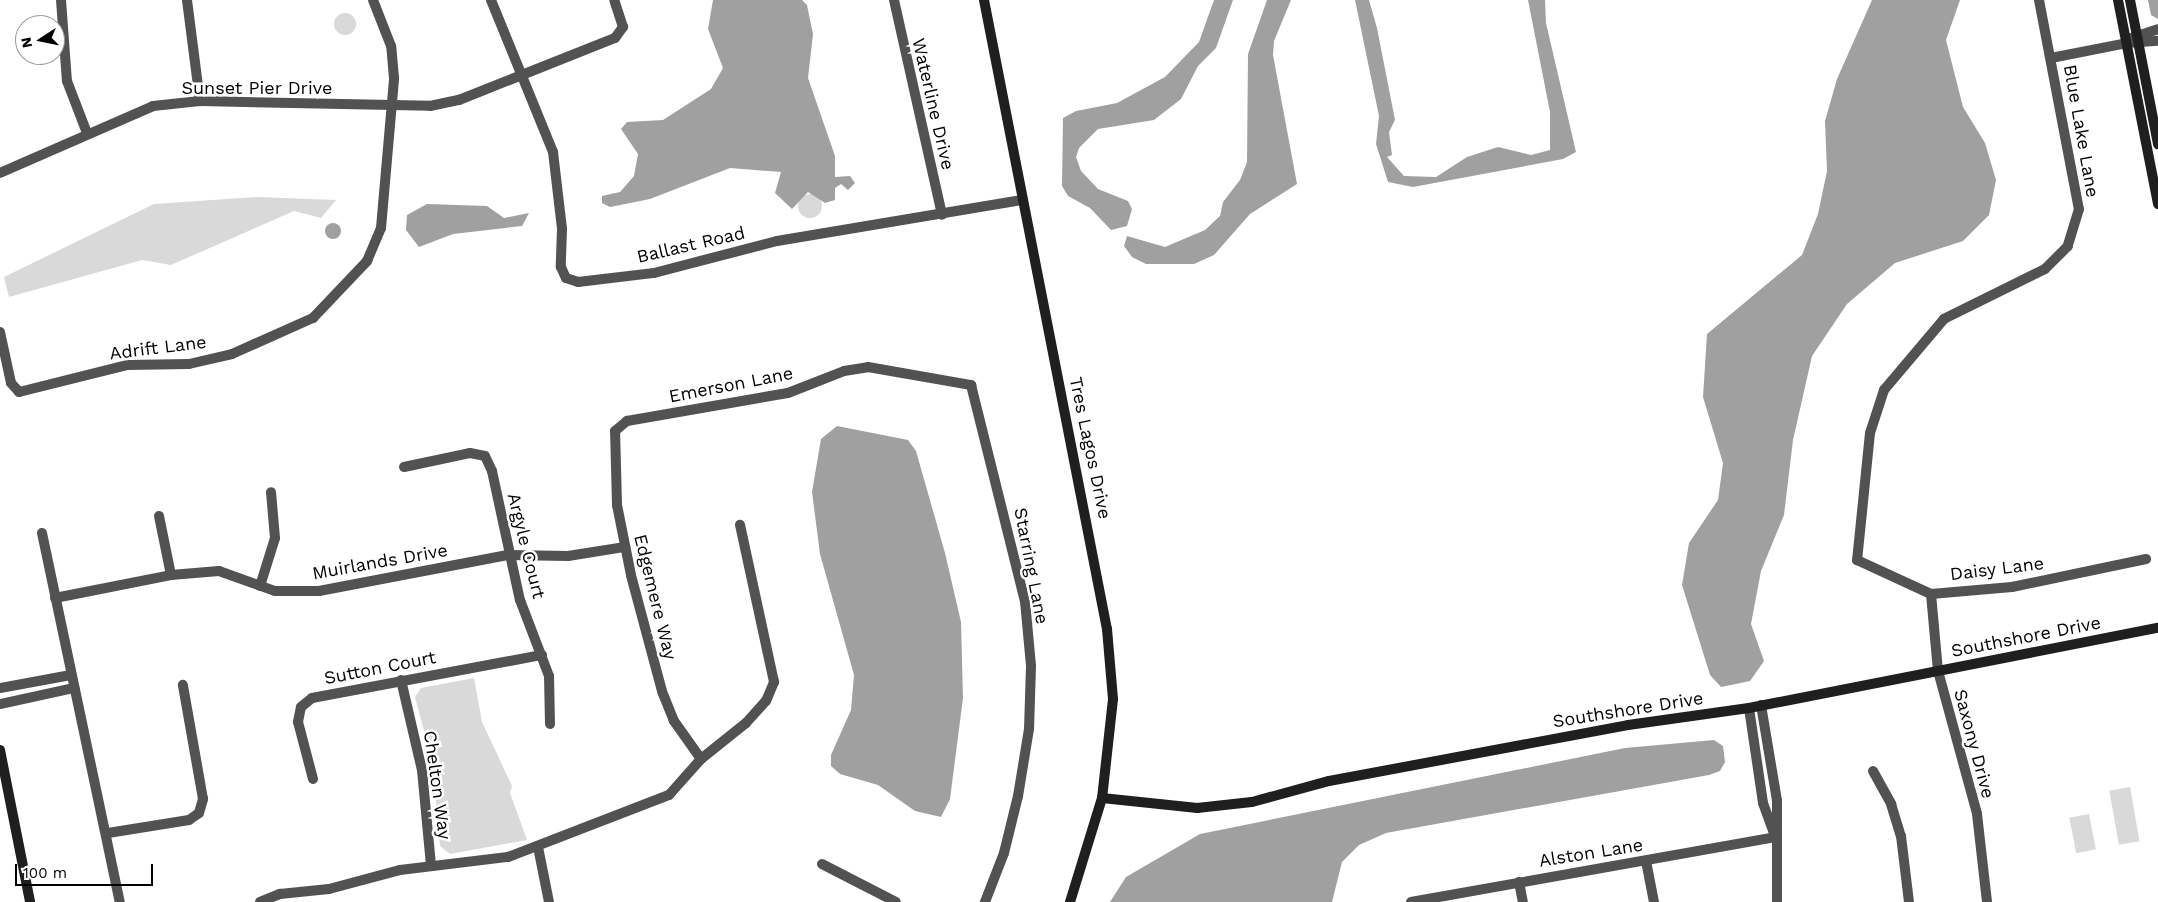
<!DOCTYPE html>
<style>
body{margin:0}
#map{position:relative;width:2158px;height:902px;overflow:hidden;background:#fff;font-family:"Work Sans",sans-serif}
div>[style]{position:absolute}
.green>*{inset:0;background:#d9d9d9;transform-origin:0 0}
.round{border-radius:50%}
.water>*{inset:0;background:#a0a0a0}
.street>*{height:10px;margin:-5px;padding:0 5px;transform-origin:5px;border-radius:5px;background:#525252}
.secondary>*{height:10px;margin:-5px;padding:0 5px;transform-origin:5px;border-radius:5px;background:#1f1f1f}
span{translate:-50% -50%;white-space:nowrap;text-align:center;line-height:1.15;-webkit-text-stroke:5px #fff;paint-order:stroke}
.street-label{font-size:18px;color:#000}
.north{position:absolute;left:15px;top:15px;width:50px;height:50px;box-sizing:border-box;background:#fff;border:1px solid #999;border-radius:50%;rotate:259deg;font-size:14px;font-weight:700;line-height:20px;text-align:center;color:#000}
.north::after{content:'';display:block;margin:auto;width:18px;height:22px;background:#000;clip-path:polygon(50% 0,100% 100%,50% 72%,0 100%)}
.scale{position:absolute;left:15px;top:864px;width:138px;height:22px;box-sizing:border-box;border:2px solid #000;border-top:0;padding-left:6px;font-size:15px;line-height:18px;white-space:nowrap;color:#000;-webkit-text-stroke:4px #fff;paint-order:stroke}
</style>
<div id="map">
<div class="green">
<div class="round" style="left:334px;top:13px;width:22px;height:22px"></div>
<div class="round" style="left:798px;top:194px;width:24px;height:24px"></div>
<div style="clip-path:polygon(257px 197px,336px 200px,321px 218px,294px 211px,171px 265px,142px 260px,9px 297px,4px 277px,154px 204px)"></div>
<div style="clip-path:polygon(474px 678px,482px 722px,512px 786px,510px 793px,527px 840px,450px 854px,440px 846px,432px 761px,415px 697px,421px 688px)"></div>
<div style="left:2130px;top:787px;width:55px;height:21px;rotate:80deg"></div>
<div style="left:2089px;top:814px;width:36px;height:20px;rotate:79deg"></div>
</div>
<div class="water">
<div style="clip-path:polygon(713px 0,802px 0,807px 5px,813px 34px,808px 78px,835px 156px,835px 177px,850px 176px,855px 183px,848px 190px,841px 184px,835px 188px,835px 200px,825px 203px,808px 192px,792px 209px,775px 193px,781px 172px,730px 168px,650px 199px,610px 207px,602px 203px,602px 196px,620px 192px,634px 176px,638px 154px,621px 129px,627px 122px,663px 120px,711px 89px,723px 68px,708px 29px)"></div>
<div style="clip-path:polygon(1214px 0,1233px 0,1216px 48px,1198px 66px,1181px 99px,1154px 120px,1098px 129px,1079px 148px,1076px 157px,1081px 171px,1098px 189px,1128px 201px,1132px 209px,1127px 226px,1111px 230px,1090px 208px,1068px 196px,1062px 186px,1063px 118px,1076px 111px,1117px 103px,1165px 77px,1199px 42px)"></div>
<div style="clip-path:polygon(1267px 0,1291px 0,1274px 41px,1273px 55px,1297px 184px,1250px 214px,1214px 255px,1194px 264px,1146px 264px,1132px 257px,1124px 246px,1127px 236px,1165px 247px,1205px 230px,1220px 216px,1223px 202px,1240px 180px,1247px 162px,1248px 54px)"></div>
<div style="clip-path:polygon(1355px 0,1369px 0,1377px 28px,1395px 120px,1389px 132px,1392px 155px,1387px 157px,1404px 176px,1436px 177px,1467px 157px,1498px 147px,1531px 155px,1550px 150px,1550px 112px,1528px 0,1545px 0,1546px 23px,1576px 152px,1563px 159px,1413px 187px,1388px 182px,1376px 144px,1379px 116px)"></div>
<div style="clip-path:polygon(1872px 0,1960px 0,1946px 40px,1963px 107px,1985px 143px,1996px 180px,1989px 215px,1963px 241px,1895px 263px,1847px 304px,1812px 356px,1793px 440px,1784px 515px,1761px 571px,1751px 624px,1764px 661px,1750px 681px,1721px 687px,1710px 675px,1682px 585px,1689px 543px,1718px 500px,1723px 463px,1703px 397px,1707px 334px,1802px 255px,1818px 214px,1827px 171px,1825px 121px,1837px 79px)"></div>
<div style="clip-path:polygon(2148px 0,2158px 0,2158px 19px,2151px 15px)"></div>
<div style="clip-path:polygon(427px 204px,487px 206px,504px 218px,529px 213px,522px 226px,453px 234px,419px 247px,406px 230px,407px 215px)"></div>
<div class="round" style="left:325px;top:223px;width:16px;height:16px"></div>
<div style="clip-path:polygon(837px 426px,908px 440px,916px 451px,945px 553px,961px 622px,963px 698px,950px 799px,941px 817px,915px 811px,878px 785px,840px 774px,831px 766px,831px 755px,851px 710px,854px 675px,820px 554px,812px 492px,821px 439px)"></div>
<div style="clip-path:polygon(1714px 740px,1723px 746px,1725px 762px,1720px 771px,1709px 775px,1386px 833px,1359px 845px,1342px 862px,1332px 902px,1110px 902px,1126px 877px,1200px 834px,1625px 748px)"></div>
</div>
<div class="street">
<div style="left:61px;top:0;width:81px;rotate:85.8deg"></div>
<div style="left:67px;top:81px;width:56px;rotate:69deg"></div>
<div style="left:187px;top:0;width:102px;rotate:82.7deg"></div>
<div style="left:491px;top:0;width:164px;rotate:67.8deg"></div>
<div style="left:553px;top:152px;width:78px;rotate:83.3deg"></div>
<div style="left:562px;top:229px;width:38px;rotate:92deg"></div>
<div style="left:561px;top:267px;width:12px;rotate:66deg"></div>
<div style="left:566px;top:278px;width:13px;rotate:18deg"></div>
<div style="left:578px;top:282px;width:77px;rotate:-6.8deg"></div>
<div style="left:654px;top:273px;width:127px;rotate:-14.6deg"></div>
<div style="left:777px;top:241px;width:248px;rotate:-9.5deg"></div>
<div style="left:894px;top:0;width:220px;rotate:77.4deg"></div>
<div style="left:2039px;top:0;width:213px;rotate:79.2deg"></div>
<div style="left:2079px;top:209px;width:39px;rotate:107deg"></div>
<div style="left:2068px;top:246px;width:33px;rotate:135deg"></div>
<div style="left:2045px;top:269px;width:113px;rotate:153.7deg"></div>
<div style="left:1944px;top:319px;width:93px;rotate:130.2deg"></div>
<div style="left:1884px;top:390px;width:45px;rotate:108deg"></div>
<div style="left:1870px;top:433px;width:128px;rotate:95.8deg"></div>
<div style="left:1857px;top:560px;width:81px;rotate:24.7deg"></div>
<div style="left:1931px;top:594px;width:81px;rotate:-4.9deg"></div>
<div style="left:2012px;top:587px;width:137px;rotate:-11.8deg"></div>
<div style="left:2131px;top:38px;width:28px;rotate:-18deg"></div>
<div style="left:2051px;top:58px;width:77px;rotate:-11.2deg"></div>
<div style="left:2127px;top:43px;width:31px;rotate:-4deg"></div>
<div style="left:0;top:173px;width:167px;rotate:-23.6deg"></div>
<div style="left:153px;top:106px;width:47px;rotate:-6.1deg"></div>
<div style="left:200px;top:101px;width:230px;rotate:1.2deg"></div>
<div style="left:430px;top:106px;width:30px;rotate:-12deg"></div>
<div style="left:459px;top:100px;width:168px;rotate:-21.7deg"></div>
<div style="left:615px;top:38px;width:14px;rotate:-54deg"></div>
<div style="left:623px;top:27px;width:28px;rotate:-108deg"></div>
<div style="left:0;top:332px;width:52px;rotate:77.8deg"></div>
<div style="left:11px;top:383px;width:12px;rotate:48deg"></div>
<div style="left:19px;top:392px;width:111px;rotate:-14deg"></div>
<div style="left:127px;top:365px;width:62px;rotate:-0.9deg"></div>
<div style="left:189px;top:364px;width:44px;rotate:-13.1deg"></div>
<div style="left:232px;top:354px;width:89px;rotate:-24deg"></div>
<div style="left:313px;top:318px;width:79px;rotate:-46.5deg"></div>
<div style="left:367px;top:261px;width:36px;rotate:-67deg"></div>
<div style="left:381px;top:228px;width:151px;rotate:-85deg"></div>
<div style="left:394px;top:78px;width:32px;rotate:-95deg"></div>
<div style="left:391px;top:46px;width:49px;rotate:-111.4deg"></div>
<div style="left:404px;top:467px;width:67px;rotate:-12deg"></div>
<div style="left:470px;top:453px;width:15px;rotate:11deg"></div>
<div style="left:485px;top:456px;width:17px;rotate:65deg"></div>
<div style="left:492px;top:471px;width:132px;rotate:77.8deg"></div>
<div style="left:520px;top:600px;width:81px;rotate:69.1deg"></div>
<div style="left:549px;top:676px;width:48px;rotate:88.8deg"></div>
<div style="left:159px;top:516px;width:60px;rotate:78.5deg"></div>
<div style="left:42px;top:533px;width:377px;rotate:78.1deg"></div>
<div style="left:260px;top:586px;width:50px;rotate:-72.6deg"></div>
<div style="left:275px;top:538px;width:46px;rotate:-95deg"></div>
<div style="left:1931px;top:594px;width:77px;rotate:84.8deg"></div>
<div style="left:1938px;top:671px;width:148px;rotate:74.7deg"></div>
<div style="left:1977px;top:814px;width:89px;rotate:83.5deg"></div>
<div style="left:55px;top:598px;width:118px;rotate:-11.2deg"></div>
<div style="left:171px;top:575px;width:48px;rotate:-4.8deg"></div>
<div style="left:219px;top:571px;width:59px;rotate:19.7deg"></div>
<div style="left:275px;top:591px;width:44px"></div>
<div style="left:319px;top:591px;width:192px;rotate:-10.8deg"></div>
<div style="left:508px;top:555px;width:60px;rotate:1deg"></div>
<div style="left:568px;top:556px;width:58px;rotate:-9deg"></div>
<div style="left:401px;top:680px;width:92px;rotate:76.9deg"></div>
<div style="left:422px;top:770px;width:96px;rotate:84.6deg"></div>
<div style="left:0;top:688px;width:72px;rotate:-10.4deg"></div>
<div style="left:0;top:704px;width:76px;rotate:-12.2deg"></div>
<div style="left:1761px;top:705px;width:97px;rotate:80.5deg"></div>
<div style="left:1777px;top:801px;width:101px;rotate:90deg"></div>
<div style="left:1749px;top:708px;width:96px;rotate:81.6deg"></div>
<div style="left:1763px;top:803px;width:30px;rotate:70deg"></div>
<div style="left:701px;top:759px;width:47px;rotate:-125.4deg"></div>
<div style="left:674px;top:721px;width:32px;rotate:-112deg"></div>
<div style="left:662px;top:691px;width:120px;rotate:-105deg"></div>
<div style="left:631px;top:575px;width:71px;rotate:-101.3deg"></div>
<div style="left:617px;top:505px;width:74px;rotate:-91.5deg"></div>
<div style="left:615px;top:431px;width:16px;rotate:-40deg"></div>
<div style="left:627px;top:421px;width:163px;rotate:-9.9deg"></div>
<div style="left:788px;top:393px;width:60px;rotate:-21.4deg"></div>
<div style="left:844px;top:371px;width:24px;rotate:-9deg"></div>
<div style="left:868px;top:367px;width:105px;rotate:9.9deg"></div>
<div style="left:971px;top:385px;width:223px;rotate:76deg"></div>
<div style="left:1025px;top:601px;width:65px;rotate:84.7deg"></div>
<div style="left:1031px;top:666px;width:63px;rotate:91.8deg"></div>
<div style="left:1029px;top:729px;width:68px;rotate:99.3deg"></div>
<div style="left:1018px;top:796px;width:59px;rotate:103.8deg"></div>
<div style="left:1004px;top:853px;width:53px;rotate:111.2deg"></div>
<div style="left:1873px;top:771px;width:38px;rotate:61deg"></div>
<div style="left:1891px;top:804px;width:34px;rotate:73deg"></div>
<div style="left:1901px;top:836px;width:66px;rotate:83.1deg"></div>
<div style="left:313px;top:779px;width:59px;rotate:-104.7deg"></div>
<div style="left:298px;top:722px;width:15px;rotate:-79deg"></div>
<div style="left:301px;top:707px;width:14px;rotate:-39deg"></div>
<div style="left:312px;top:698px;width:234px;rotate:-10.6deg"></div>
<div style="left:108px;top:833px;width:82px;rotate:-9.1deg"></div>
<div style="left:189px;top:820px;width:12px;rotate:-35deg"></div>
<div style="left:199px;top:813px;width:15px;rotate:-74deg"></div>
<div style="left:203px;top:799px;width:116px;rotate:-100deg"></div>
<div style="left:538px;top:847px;width:56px;rotate:78.7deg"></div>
<div style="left:1646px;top:861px;width:42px;rotate:79deg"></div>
<div style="left:822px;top:864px;width:83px;rotate:27.2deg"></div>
<div style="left:1519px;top:882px;width:20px;rotate:79deg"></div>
<div style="left:260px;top:902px;width:22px;rotate:-22deg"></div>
<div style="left:280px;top:894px;width:49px;rotate:-5.8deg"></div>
<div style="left:329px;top:889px;width:73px;rotate:-15deg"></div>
<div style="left:400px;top:870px;width:109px;rotate:-6.9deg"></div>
<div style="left:508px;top:857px;width:173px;rotate:-21.1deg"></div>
<div style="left:669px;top:795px;width:48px;rotate:-48.4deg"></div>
<div style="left:701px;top:759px;width:58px;rotate:-38.7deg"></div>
<div style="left:746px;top:723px;width:30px;rotate:-48deg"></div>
<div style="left:766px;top:701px;width:21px;rotate:-67deg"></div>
<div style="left:774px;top:682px;width:161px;rotate:-102.2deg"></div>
<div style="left:1411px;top:902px;width:370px;rotate:-10.1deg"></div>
</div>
<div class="secondary">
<div style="left:984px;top:0;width:641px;rotate:78.94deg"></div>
<div style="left:1107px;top:629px;width:70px;rotate:85.1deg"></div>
<div style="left:1113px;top:699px;width:100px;rotate:96.3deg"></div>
<div style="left:1102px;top:798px;width:109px;rotate:107.1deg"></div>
<div style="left:2118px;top:0;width:208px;rotate:78.9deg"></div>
<div style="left:2130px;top:0;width:147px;rotate:79deg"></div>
<div style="left:0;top:750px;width:155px;rotate:78.8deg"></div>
<div style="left:1102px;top:798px;width:96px;rotate:6deg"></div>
<div style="left:1197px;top:808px;width:55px;rotate:-6.2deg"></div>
<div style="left:1252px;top:802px;width:80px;rotate:-15.3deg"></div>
<div style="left:1329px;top:781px;width:304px;rotate:-10.6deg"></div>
<div style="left:1628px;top:725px;width:122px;rotate:-8deg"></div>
<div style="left:1749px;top:708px;width:417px;rotate:-11.1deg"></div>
</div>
<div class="street-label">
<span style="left:257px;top:88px">Sunset Pier Drive</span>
<span style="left:933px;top:104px;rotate:77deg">Waterline Drive</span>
<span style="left:2081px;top:131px;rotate:80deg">Blue Lake Lane</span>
<span style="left:691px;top:245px;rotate:-13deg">Ballast Road</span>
<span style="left:158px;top:348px;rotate:-7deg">Adrift Lane</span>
<span style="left:731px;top:385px;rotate:-11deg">Emerson Lane</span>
<span style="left:1090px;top:448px;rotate:78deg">Tres Lagos Drive</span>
<span style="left:526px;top:546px;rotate:76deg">Argyle Court</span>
<span style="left:380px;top:562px;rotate:-10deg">Muirlands Drive</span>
<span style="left:1031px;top:566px;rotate:79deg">Starring Lane</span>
<span style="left:1997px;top:569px;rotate:-7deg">Daisy Lane</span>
<span style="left:655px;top:597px;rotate:76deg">Edgemere Way</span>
<span style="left:2026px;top:637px;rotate:-11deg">Southshore Drive</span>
<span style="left:380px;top:668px;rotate:-11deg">Sutton Court</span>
<span style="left:1628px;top:710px;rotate:-9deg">Southshore Drive</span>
<span style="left:1974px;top:744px;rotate:75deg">Saxony Drive</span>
<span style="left:437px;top:785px;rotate:82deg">Chelton Way</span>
<span style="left:1591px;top:853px;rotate:-9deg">Alston Lane</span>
</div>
<div class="north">N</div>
<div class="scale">100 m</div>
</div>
